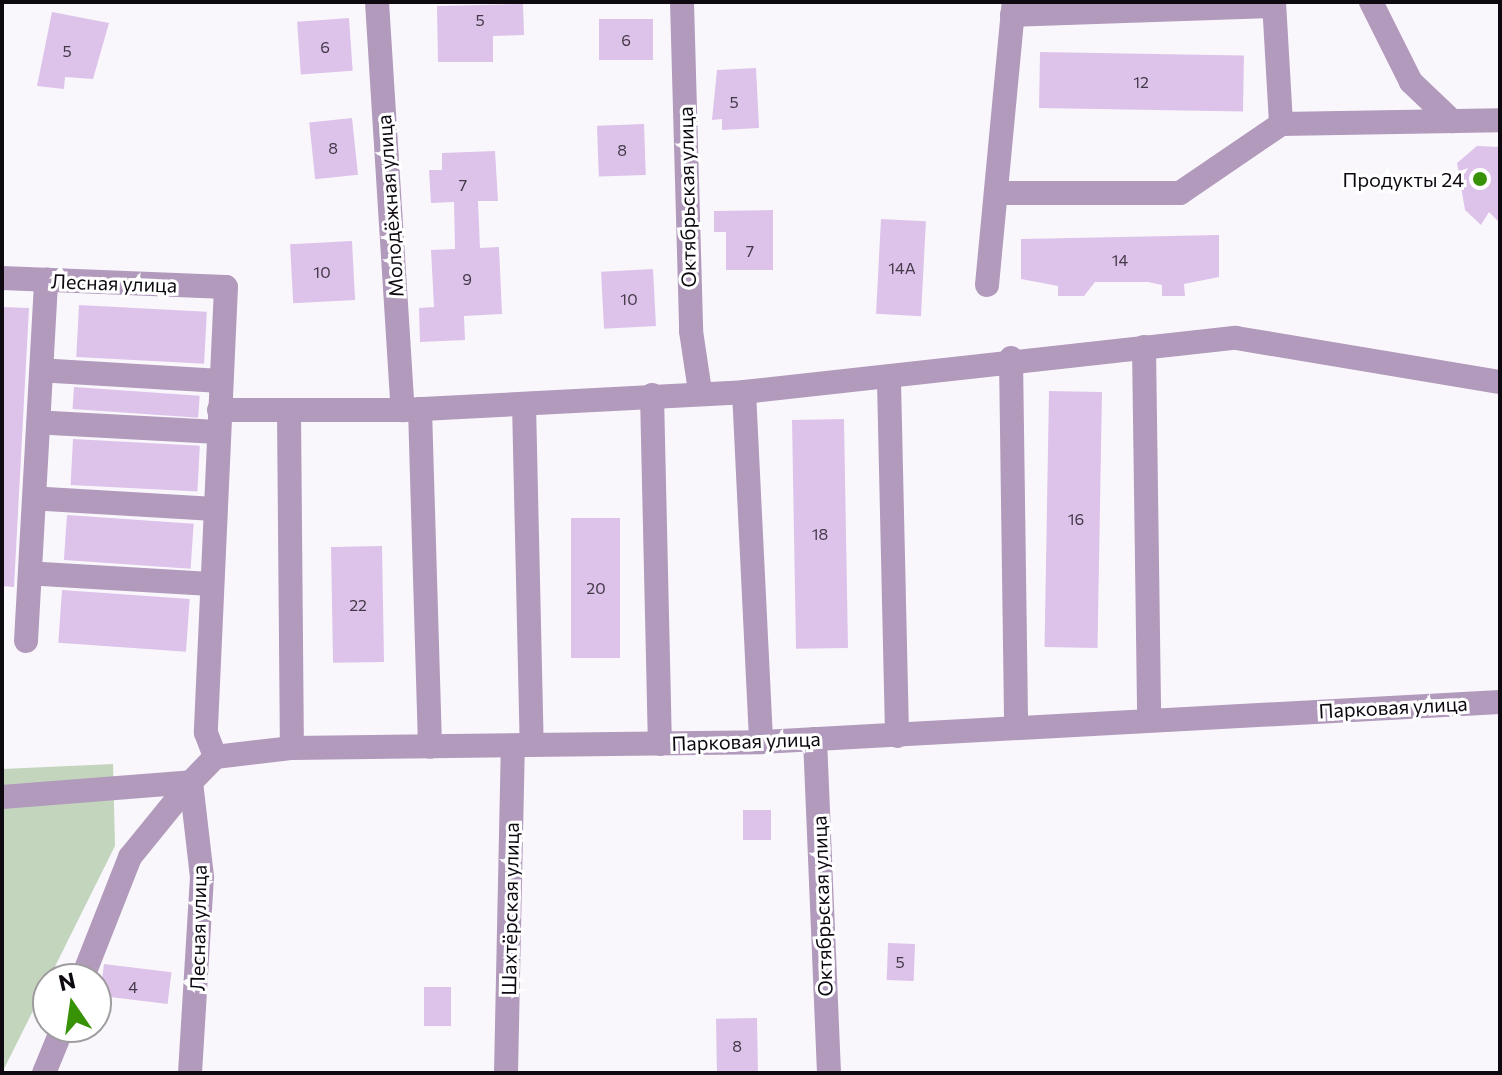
<!DOCTYPE html>
<meta charset="utf-8">
<style>
body{margin:0}
#map{position:relative;width:1502px;height:1075px;overflow:hidden;background:#faf7fc;font-family:Commissioner,sans-serif}
div>[style]{position:absolute}
.green>*{inset:0;background:#c4d5be}
.building>*{inset:0;background:#ddc3ea;transform-origin:0 0}
.minor>*{height:24px;margin:-12px;padding:0 12px;transform-origin:12px;border-radius:12px;background:#b19abc}
.dots>*{width:22px;height:22px;translate:-50% -50%;box-sizing:border-box;border:4px solid #fff;border-radius:50%}
span{translate:-50% -50%;white-space:nowrap;text-align:center;line-height:1.15;-webkit-text-stroke:6px #fff;paint-order:stroke}
.number-label{font-size:16px;color:#423847}
.number-label span{-webkit-text-stroke-width:0}
.poi-label{font-size:20px;color:#0e0911}
.right{translate:-100% -50%;text-align:right}
.street-label{font-size:20px;color:#0e0911}
.frame{position:absolute;inset:0;border:4px solid #0e0911;pointer-events:none}
.north{position:absolute;left:32px;top:963px;width:80px;height:80px;box-sizing:border-box;background:#fff;border:2px solid #9f9da0;border-radius:50%;rotate:347deg;font-size:22px;font-weight:700;line-height:32px;text-align:center;color:#0e0911}
.north::after{content:'';display:block;margin:auto;width:28px;height:36px;background:#389206;clip-path:polygon(50% 0,100% 100%,50% 72%,0 100%)}
</style>
<div id="map">
<div class="green">
<div style="clip-path:polygon(113px 764px,115px 846px,2px 1073px,2px 769px)"></div>
</div>
<div class="building">
<div style="clip-path:polygon(523px 4px,524px 35px,493px 36px,493px 62px,438px 62px,437px 6px)"></div>
<div style="clip-path:polygon(52px 12px,109px 23px,93px 79px,65px 77px,64px 89px,37px 86px)"></div>
<div style="left:349px;top:18px;width:53px;height:52px;rotate:86deg"></div>
<div style="left:653px;top:19px;width:41px;height:54px;rotate:90deg"></div>
<div style="left:1040px;top:52px;width:204px;height:56px;rotate:1deg"></div>
<div style="clip-path:polygon(756px 68px,759px 128px,722px 130px,722px 119px,712px 120px,717px 70px)"></div>
<div style="left:352px;top:118px;width:57px;height:43px;rotate:84deg"></div>
<div style="left:644px;top:124px;width:51px;height:47px;rotate:88deg"></div>
<div style="clip-path:polygon(1477px 146px,1500px 147px,1500px 223px,1489px 212px,1481px 225px,1465px 210px,1457px 163px)"></div>
<div style="clip-path:polygon(495px 151px,498px 201px,478px 201px,480px 248px,499px 247px,502px 314px,464px 316px,465px 340px,420px 342px,419px 308px,434px 307px,431px 250px,455px 249px,454px 202px,431px 203px,429px 170px,442px 170px,442px 153px)"></div>
<div style="clip-path:polygon(773px 210px,773px 270px,726px 270px,726px 232px,714px 232px,714px 211px)"></div>
<div style="left:881px;top:219px;width:45px;height:95px;rotate:3deg"></div>
<div style="clip-path:polygon(1219px 235px,1219px 277px,1184px 284px,1185px 296px,1162px 296px,1162px 285px,1148px 282px,1095px 282px,1084px 296px,1058px 296px,1058px 286px,1021px 279px,1021px 239px)"></div>
<div style="left:352px;top:241px;width:59px;height:62px;rotate:87deg"></div>
<div style="left:653px;top:269px;width:57px;height:52px;rotate:87deg"></div>
<div style="left:79px;top:305px;width:128px;height:52px;rotate:3deg"></div>
<div style="clip-path:polygon(2px 307px,29px 308px,14px 587px,2px 586px)"></div>
<div style="left:74px;top:387px;width:126px;height:22px;rotate:4deg"></div>
<div style="left:1049px;top:391px;width:53px;height:256px;rotate:1deg"></div>
<div style="left:844px;top:419px;width:229px;height:52px;rotate:89deg"></div>
<div style="left:73px;top:439px;width:127px;height:46px;rotate:3deg"></div>
<div style="left:67px;top:515px;width:127px;height:45px;rotate:4deg"></div>
<div style="left:571px;top:518px;width:49px;height:140px"></div>
<div style="left:382px;top:546px;width:116px;height:51px;rotate:89deg"></div>
<div style="left:62px;top:590px;width:128px;height:53px;rotate:4deg"></div>
<div style="left:743px;top:810px;width:28px;height:30px"></div>
<div style="left:888px;top:943px;width:27px;height:37px;rotate:2deg"></div>
<div style="left:104px;top:964px;width:68px;height:32px;rotate:7deg"></div>
<div style="left:451px;top:987px;width:39px;height:27px;rotate:90deg"></div>
<div style="left:757px;top:1018px;width:55px;height:41px;rotate:89deg"></div>
</div>
<div class="minor">
<div style="left:377px;top:2px;width:409px;rotate:86.4deg"></div>
<div style="left:682px;top:2px;width:329px;rotate:88.4deg"></div>
<div style="left:691px;top:331px;width:61px;rotate:81.5deg"></div>
<div style="left:1274px;top:2px;width:122px;rotate:86.7deg"></div>
<div style="left:1281px;top:124px;width:219px;rotate:-1deg"></div>
<div style="left:1371px;top:2px;width:89px;rotate:63.4deg"></div>
<div style="left:1411px;top:82px;width:57px;rotate:43.6deg"></div>
<div style="left:1012px;top:15px;width:262px;rotate:-2deg"></div>
<div style="left:996px;top:193px;width:184px"></div>
<div style="left:1180px;top:193px;width:122px;rotate:-34.3deg"></div>
<div style="left:2px;top:278px;width:224px;rotate:2.3deg"></div>
<div style="left:226px;top:287px;width:446px;rotate:92.6deg"></div>
<div style="left:206px;top:733px;width:26px;rotate:69deg"></div>
<div style="left:987px;top:285px;width:284px;rotate:-84.6deg"></div>
<div style="left:1144px;top:347px;width:371px;rotate:89.2deg"></div>
<div style="left:1011px;top:358px;width:369px;rotate:89.2deg"></div>
<div style="left:54px;top:371px;width:167px;rotate:3.4deg"></div>
<div style="left:889px;top:381px;width:355px;rotate:88.7deg"></div>
<div style="left:744px;top:392px;width:350px;rotate:87.2deg"></div>
<div style="left:652px;top:395px;width:349px;rotate:88.7deg"></div>
<div style="left:524px;top:404px;width:341px;rotate:88.7deg"></div>
<div style="left:420px;top:409px;width:338px;rotate:88.3deg"></div>
<div style="left:219px;top:410px;width:184px"></div>
<div style="left:403px;top:410px;width:341px;rotate:-3deg"></div>
<div style="left:744px;top:392px;width:495px;rotate:-6.3deg"></div>
<div style="left:1236px;top:338px;width:268px;rotate:9.5deg"></div>
<div style="left:289px;top:413px;width:335px;rotate:89.5deg"></div>
<div style="left:51px;top:423px;width:167px;rotate:3.1deg"></div>
<div style="left:46px;top:499px;width:169px;rotate:3.4deg"></div>
<div style="left:42px;top:574px;width:169px;rotate:3.4deg"></div>
<div style="left:26px;top:641px;width:362px;rotate:-86.8deg"></div>
<div style="left:815px;top:739px;width:334px;rotate:87.6deg"></div>
<div style="left:2px;top:797px;width:190px;rotate:-4.5deg"></div>
<div style="left:191px;top:782px;width:35px;rotate:-46deg"></div>
<div style="left:215px;top:757px;width:78px;rotate:-6.7deg"></div>
<div style="left:292px;top:748px;width:469px;rotate:-0.7deg"></div>
<div style="left:761px;top:742px;width:740px;rotate:-3.1deg"></div>
<div style="left:82px;top:979px;width:131px;rotate:-68.5deg"></div>
<div style="left:130px;top:857px;width:97px;rotate:-50.9deg"></div>
<div style="left:44px;top:1073px;width:50px;rotate:-67.6deg"></div>
<div style="left:190px;top:1073px;width:196px;rotate:-86.5deg"></div>
<div style="left:202px;top:877px;width:96px;rotate:-96.6deg"></div>
<div style="left:506px;top:1073px;width:327px;rotate:-88.8deg"></div>
</div>
<div class="dots">
<div style="left:1480px;top:179px;background:#389206"></div>
</div>
<div class="number-label">
<span style="left:480px;top:20px">5</span>
<span style="left:626px;top:40px">6</span>
<span style="left:325px;top:47px">6</span>
<span style="left:67px;top:51px">5</span>
<span style="left:1141px;top:82px">12</span>
<span style="left:734px;top:102px">5</span>
<span style="left:333px;top:148px">8</span>
<span style="left:622px;top:150px">8</span>
<span style="left:463px;top:185px">7</span>
<span style="left:750px;top:251px">7</span>
<span style="left:1120px;top:260px">14</span>
<span style="left:902px;top:268px">14А</span>
<span style="left:322px;top:272px">10</span>
<span style="left:467px;top:279px">9</span>
<span style="left:629px;top:299px">10</span>
<span style="left:1076px;top:519px">16</span>
<span style="left:820px;top:534px">18</span>
<span style="left:596px;top:588px">20</span>
<span style="left:358px;top:605px">22</span>
<span style="left:900px;top:962px">5</span>
<span style="left:133px;top:987px">4</span>
<span style="left:737px;top:1046px">8</span>
</div>
<div class="poi-label">
<span class="right" style="left:1464px;top:179px">Продукты 24</span>
</div>
<div class="street-label">
<span style="left:687px;top:197px;rotate:-91deg">Октябрьская улица</span>
<span style="left:390px;top:206px;rotate:-94deg">Молодёжная улица</span>
<span style="left:114px;top:283px;rotate:2deg">Лесная улица</span>
<span style="left:1393px;top:707px;rotate:-3deg">Парковая улица</span>
<span style="left:746px;top:741px;rotate:-2deg">Парковая улица</span>
<span style="left:822px;top:906px;rotate:-92deg">Октябрьская улица</span>
<span style="left:510px;top:909px;rotate:-89deg">Шахтёрская улица</span>
<span style="left:198px;top:928px;rotate:-89deg">Лесная улица</span>
</div>
<div class="frame"></div>
<div class="north">N</div>
</div>
